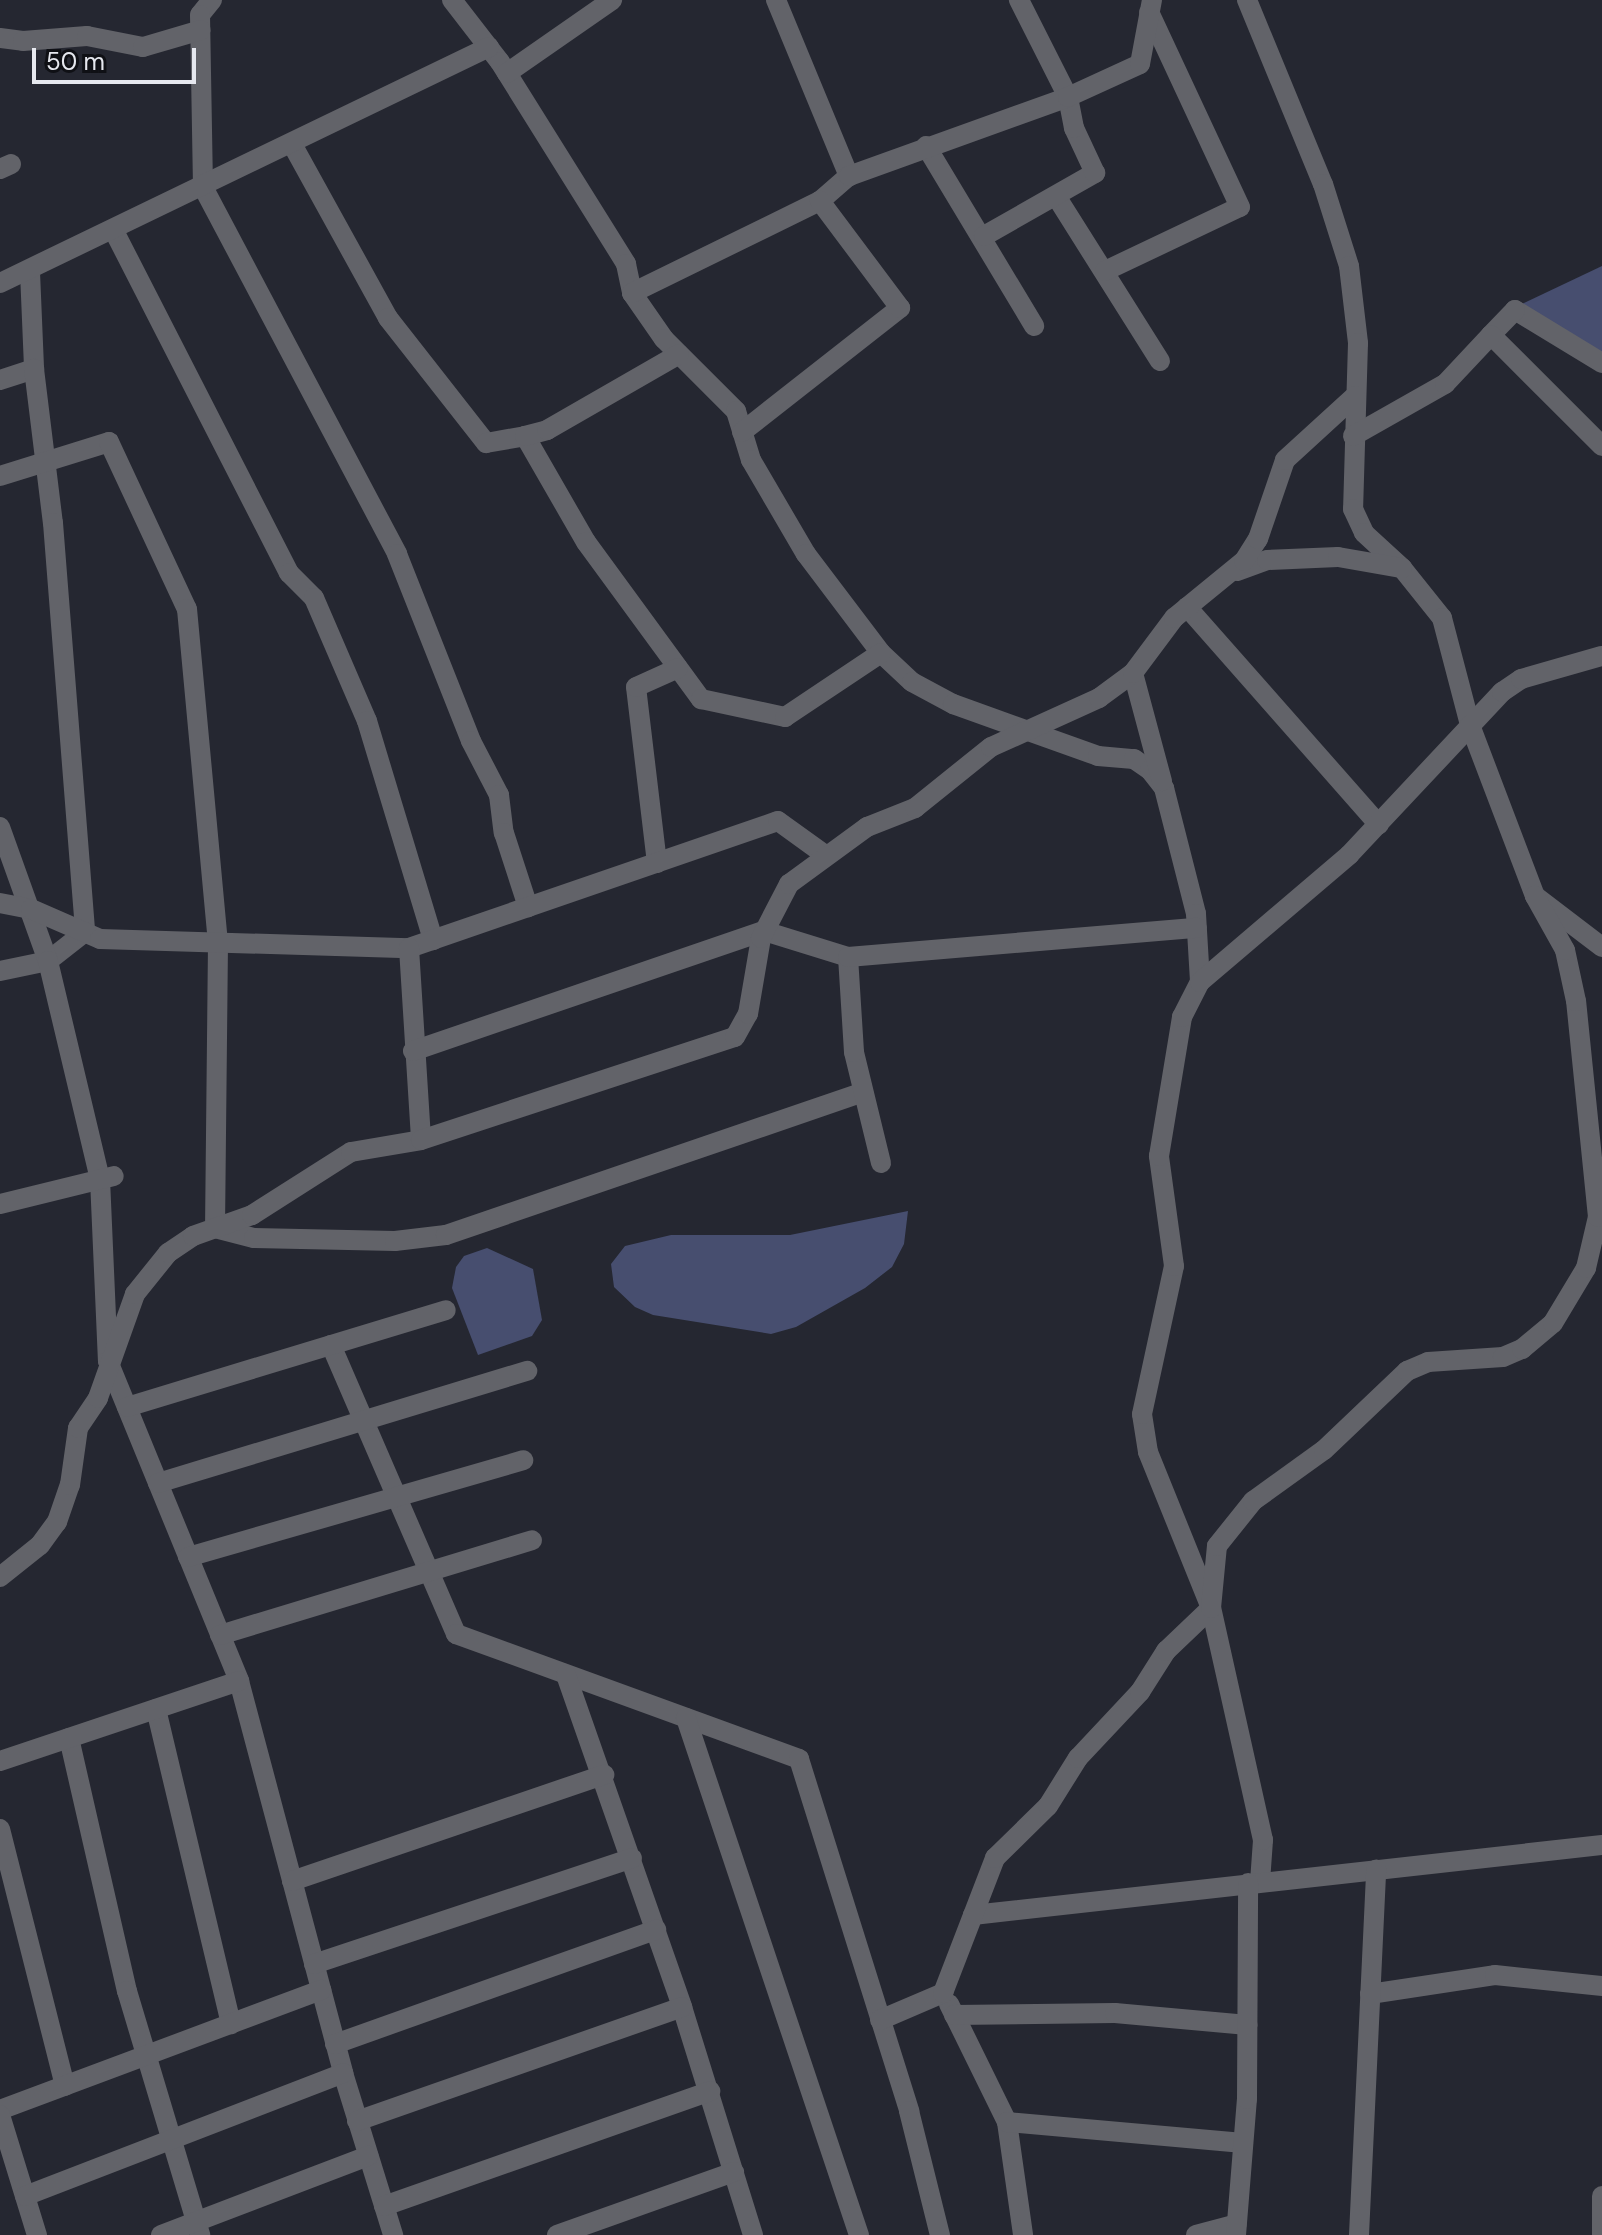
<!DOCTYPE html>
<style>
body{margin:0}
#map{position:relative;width:1602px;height:2235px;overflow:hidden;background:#252731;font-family:"DM Sans",sans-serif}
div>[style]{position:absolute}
.green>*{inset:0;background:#474e6f}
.street>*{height:20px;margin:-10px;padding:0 10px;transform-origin:10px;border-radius:10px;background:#626369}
span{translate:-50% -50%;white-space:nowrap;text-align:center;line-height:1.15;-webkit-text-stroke:8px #0f1015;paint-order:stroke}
.scale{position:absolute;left:32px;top:48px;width:164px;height:36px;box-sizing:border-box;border:4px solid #e6e8ef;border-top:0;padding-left:10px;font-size:24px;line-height:28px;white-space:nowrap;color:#e6e8ef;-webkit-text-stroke:6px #0f1015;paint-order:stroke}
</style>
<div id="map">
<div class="green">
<div style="clip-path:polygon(1602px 266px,1602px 353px,1522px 304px)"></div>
<div style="clip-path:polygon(908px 1211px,904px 1244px,892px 1267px,865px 1288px,796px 1327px,771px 1334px,653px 1315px,635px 1307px,614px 1287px,611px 1264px,625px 1246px,671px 1235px,790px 1235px)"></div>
<div style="clip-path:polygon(487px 1248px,533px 1269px,542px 1320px,532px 1336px,478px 1355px,452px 1288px,456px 1267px,464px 1256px)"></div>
</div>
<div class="street">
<div style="left:212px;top:0;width:19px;rotate:129deg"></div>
<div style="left:200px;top:15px;width:172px;rotate:89deg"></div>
<div style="left:203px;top:187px;width:415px;rotate:62.1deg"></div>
<div style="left:397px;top:554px;width:201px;rotate:68.4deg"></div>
<div style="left:471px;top:741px;width:61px;rotate:62.6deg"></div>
<div style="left:499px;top:795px;width:38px;rotate:83deg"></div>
<div style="left:504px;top:833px;width:78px;rotate:72deg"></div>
<div style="left:452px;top:0;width:78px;rotate:52.3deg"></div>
<div style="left:500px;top:62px;width:238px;rotate:58deg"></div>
<div style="left:626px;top:264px;width:30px;rotate:78deg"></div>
<div style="left:632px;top:293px;width:56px;rotate:55.2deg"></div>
<div style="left:664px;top:339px;width:102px;rotate:45deg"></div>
<div style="left:736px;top:411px;width:51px;rotate:73deg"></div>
<div style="left:751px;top:460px;width:109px;rotate:59.7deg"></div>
<div style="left:806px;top:554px;width:124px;rotate:52.9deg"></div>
<div style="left:881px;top:653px;width:42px;rotate:43.1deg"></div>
<div style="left:912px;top:682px;width:47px;rotate:28.2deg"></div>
<div style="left:953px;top:704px;width:154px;rotate:19.7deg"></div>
<div style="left:1098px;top:756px;width:36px;rotate:5deg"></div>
<div style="left:1134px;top:759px;width:19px;rotate:35deg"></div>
<div style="left:1150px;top:770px;width:23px;rotate:52deg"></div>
<div style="left:1164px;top:788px;width:130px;rotate:75.7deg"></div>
<div style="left:1196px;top:914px;width:68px;rotate:86.6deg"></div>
<div style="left:776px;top:0;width:191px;rotate:67.5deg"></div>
<div style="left:1247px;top:0;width:199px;rotate:67.6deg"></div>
<div style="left:1323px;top:184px;width:86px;rotate:72.4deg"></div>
<div style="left:1349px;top:266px;width:78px;rotate:83.3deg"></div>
<div style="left:1358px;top:343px;width:166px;rotate:91.7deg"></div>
<div style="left:1353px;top:509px;width:26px;rotate:65deg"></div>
<div style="left:1364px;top:533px;width:52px;rotate:42.6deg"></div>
<div style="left:1402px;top:568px;width:64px;rotate:51.3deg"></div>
<div style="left:1442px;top:618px;width:111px;rotate:75.3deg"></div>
<div style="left:1470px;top:725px;width:183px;rotate:69.2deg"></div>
<div style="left:1535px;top:896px;width:84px;rotate:37.3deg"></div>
<div style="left:0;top:38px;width:23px;rotate:7deg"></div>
<div style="left:23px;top:41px;width:64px;rotate:-4.5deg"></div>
<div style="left:87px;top:36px;width:57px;rotate:11.1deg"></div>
<div style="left:143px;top:47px;width:60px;rotate:-16.3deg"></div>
<div style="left:507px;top:73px;width:128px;rotate:-34.8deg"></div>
<div style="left:292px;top:144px;width:199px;rotate:61.1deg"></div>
<div style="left:388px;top:318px;width:159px;rotate:51.9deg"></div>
<div style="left:486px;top:443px;width:40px;rotate:-10deg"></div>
<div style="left:525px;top:436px;width:122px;rotate:60.1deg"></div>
<div style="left:586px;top:542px;width:195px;rotate:53.8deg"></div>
<div style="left:701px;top:699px;width:86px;rotate:12.1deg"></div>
<div style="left:785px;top:717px;width:115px;rotate:-33.7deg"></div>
<div style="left:926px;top:146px;width:210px;rotate:59deg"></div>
<div style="left:0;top:169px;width:12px;rotate:-24deg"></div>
<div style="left:1056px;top:196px;width:195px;rotate:57.8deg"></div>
<div style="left:114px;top:231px;width:384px;rotate:62.9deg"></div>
<div style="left:289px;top:573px;width:35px;rotate:45deg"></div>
<div style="left:314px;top:598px;width:134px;rotate:66.7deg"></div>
<div style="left:367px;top:721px;width:229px;rotate:73.2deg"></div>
<div style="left:984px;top:236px;width:128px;rotate:-29.6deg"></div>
<div style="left:1095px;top:173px;width:50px;rotate:-115deg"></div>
<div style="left:1074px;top:128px;width:32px;rotate:-101deg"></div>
<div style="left:1068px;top:97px;width:109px;rotate:-116.8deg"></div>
<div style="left:1105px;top:271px;width:149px;rotate:-25.4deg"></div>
<div style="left:1240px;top:207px;width:215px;rotate:-115deg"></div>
<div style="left:30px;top:272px;width:97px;rotate:87.6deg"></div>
<div style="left:0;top:283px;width:543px;rotate:-25.76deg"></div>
<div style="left:632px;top:293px;width:209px;rotate:-26.1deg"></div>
<div style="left:820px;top:201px;width:38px;rotate:-41deg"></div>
<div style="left:849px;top:176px;width:233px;rotate:-19.8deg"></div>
<div style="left:1068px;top:97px;width:79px;rotate:-24.6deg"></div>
<div style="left:1140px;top:64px;width:65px;rotate:-79.4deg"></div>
<div style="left:1602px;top:363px;width:102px;rotate:-148.7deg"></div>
<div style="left:1515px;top:310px;width:35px;rotate:134deg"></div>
<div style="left:1491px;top:335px;width:157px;rotate:45deg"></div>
<div style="left:0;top:380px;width:36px;rotate:-18deg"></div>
<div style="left:34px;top:369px;width:155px;rotate:83deg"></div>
<div style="left:53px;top:523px;width:410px;rotate:85.5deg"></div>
<div style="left:85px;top:932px;width:47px;rotate:141.9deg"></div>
<div style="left:48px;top:961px;width:49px;rotate:168.2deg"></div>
<div style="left:742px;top:432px;width:201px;rotate:-38.1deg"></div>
<div style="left:900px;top:308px;width:134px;rotate:-126.8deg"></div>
<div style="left:525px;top:436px;width:23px;rotate:-15deg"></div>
<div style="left:547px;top:430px;width:152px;rotate:-29.9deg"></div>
<div style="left:1353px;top:436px;width:106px;rotate:-29.5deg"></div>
<div style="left:1445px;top:384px;width:67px;rotate:-46.8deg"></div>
<div style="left:0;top:476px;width:114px;rotate:-17.3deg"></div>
<div style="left:109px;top:442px;width:184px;rotate:65deg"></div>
<div style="left:187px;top:609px;width:335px;rotate:84.7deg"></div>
<div style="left:218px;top:943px;width:285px;rotate:90.6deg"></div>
<div style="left:215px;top:1228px;width:40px;rotate:14.4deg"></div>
<div style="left:254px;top:1238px;width:141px;rotate:1.2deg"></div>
<div style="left:395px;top:1241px;width:51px;rotate:-6.7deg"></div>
<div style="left:446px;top:1235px;width:441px;rotate:-18.9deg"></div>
<div style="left:1237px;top:571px;width:32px;rotate:-20deg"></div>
<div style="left:1267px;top:560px;width:71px;rotate:-2.4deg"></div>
<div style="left:1338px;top:557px;width:65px;rotate:9.8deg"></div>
<div style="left:1187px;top:607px;width:290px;rotate:48.6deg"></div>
<div style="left:1133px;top:673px;width:112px;rotate:75deg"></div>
<div style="left:0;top:827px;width:142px;rotate:70.3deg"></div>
<div style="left:48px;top:961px;width:224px;rotate:76.6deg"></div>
<div style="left:100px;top:1179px;width:182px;rotate:87.5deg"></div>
<div style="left:108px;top:1361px;width:346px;rotate:67.7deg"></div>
<div style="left:239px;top:1681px;width:406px;rotate:75.1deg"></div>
<div style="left:343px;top:2073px;width:170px;rotate:72.8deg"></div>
<div style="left:657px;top:863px;width:177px;rotate:-96.8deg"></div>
<div style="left:636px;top:687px;width:46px;rotate:-24.3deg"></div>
<div style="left:0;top:903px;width:32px;rotate:11deg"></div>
<div style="left:31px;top:909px;width:75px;rotate:23.5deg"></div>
<div style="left:100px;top:939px;width:309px;rotate:1.7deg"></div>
<div style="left:409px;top:948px;width:390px;rotate:-19deg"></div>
<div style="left:778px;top:821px;width:57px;rotate:35.7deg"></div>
<div style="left:409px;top:948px;width:192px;rotate:86.4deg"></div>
<div style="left:413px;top:1051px;width:371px;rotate:-18.9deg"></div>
<div style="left:764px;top:931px;width:88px;rotate:17.2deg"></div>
<div style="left:881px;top:1163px;width:114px;rotate:-103.7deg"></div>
<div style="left:854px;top:1052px;width:95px;rotate:-93.6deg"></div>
<div style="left:848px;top:957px;width:350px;rotate:-4.8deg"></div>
<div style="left:0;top:1204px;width:117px;rotate:-13.8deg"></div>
<div style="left:331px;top:1345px;width:315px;rotate:66.6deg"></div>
<div style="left:456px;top:1634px;width:365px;rotate:20deg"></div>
<div style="left:799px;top:1759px;width:369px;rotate:72.6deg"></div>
<div style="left:909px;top:2111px;width:128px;rotate:76deg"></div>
<div style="left:127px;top:1407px;width:333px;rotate:-16.9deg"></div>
<div style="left:158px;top:1483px;width:386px;rotate:-16.9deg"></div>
<div style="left:188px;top:1557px;width:349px;rotate:-16.1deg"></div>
<div style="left:0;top:1577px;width:51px;rotate:-38.7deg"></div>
<div style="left:40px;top:1545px;width:29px;rotate:-54deg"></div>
<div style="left:57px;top:1522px;width:39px;rotate:-71deg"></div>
<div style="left:70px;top:1485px;width:58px;rotate:-82deg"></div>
<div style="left:78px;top:1428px;width:36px;rotate:-56deg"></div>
<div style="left:98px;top:1398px;width:110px;rotate:-70.4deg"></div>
<div style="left:135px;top:1294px;width:53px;rotate:-51.2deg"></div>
<div style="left:168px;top:1253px;width:30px;rotate:-34deg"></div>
<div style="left:193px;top:1236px;width:63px;rotate:-19.6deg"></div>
<div style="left:252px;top:1215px;width:117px;rotate:-32.5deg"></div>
<div style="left:351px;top:1152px;width:71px;rotate:-9.7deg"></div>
<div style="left:421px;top:1140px;width:330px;rotate:-18.2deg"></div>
<div style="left:735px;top:1037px;width:26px;rotate:-61deg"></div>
<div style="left:748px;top:1014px;width:77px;rotate:-80.3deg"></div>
<div style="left:761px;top:938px;width:61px;rotate:-62.6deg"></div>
<div style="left:789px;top:884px;width:97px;rotate:-36.2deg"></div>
<div style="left:867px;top:827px;width:52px;rotate:-21.6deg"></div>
<div style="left:915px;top:808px;width:97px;rotate:-38.8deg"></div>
<div style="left:991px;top:747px;width:119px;rotate:-24.4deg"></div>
<div style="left:1099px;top:698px;width:42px;rotate:-36.3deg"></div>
<div style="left:1133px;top:673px;width:69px;rotate:-53.3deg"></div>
<div style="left:1174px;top:618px;width:90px;rotate:-39.2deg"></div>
<div style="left:1244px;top:561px;width:26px;rotate:-58deg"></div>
<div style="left:1258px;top:539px;width:83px;rotate:-71.1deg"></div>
<div style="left:1285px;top:460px;width:95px;rotate:-42.4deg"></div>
<div style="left:220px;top:1635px;width:326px;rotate:-16.9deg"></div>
<div style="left:566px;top:1675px;width:352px;rotate:70.7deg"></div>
<div style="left:682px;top:2007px;width:239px;rotate:72.7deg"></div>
<div style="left:156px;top:1709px;width:324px;rotate:76.6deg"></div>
<div style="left:686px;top:1718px;width:545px;rotate:71.5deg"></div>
<div style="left:69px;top:1738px;width:260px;rotate:77.1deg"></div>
<div style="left:127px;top:1991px;width:255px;rotate:73.3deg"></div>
<div style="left:0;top:1761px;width:252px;rotate:-18.5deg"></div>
<div style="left:0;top:1829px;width:265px;rotate:75.8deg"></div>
<div style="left:292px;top:1881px;width:330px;rotate:-18.8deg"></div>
<div style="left:1260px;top:1882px;width:42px;rotate:-85.9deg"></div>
<div style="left:1263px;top:1840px;width:238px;rotate:-102.6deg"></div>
<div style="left:1211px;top:1608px;width:168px;rotate:-112deg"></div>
<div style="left:1148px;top:1452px;width:38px;rotate:-99deg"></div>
<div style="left:1142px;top:1414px;width:151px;rotate:-77.8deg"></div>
<div style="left:1174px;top:1266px;width:111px;rotate:-97.8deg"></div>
<div style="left:1159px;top:1156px;width:141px;rotate:-80.6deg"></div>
<div style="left:1182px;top:1017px;width:39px;rotate:-63deg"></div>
<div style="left:1200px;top:982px;width:196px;rotate:-40.4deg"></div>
<div style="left:1349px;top:855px;width:224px;rotate:-46.8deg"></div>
<div style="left:1502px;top:692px;width:23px;rotate:-34deg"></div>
<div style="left:1521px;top:679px;width:84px;rotate:-15.9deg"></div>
<div style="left:973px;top:1915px;width:633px;rotate:-6.35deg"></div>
<div style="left:314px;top:1964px;width:335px;rotate:-18.4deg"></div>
<div style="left:1370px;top:1994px;width:126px;rotate:-8.6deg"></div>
<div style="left:1495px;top:1975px;width:108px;rotate:5.9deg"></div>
<div style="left:949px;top:2004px;width:131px;rotate:63.8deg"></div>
<div style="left:1007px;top:2122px;width:114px;rotate:81.9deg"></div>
<div style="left:954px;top:2015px;width:161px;rotate:-0.7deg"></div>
<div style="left:1115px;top:2013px;width:133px;rotate:5.2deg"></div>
<div style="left:880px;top:2020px;width:69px;rotate:-23.2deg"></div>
<div style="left:943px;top:1993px;width:145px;rotate:-68.9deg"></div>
<div style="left:995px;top:1858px;width:74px;rotate:-44.5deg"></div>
<div style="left:1048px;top:1806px;width:57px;rotate:-58deg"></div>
<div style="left:1078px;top:1758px;width:91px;rotate:-46.8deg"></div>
<div style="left:1140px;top:1692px;width:49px;rotate:-57.6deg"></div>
<div style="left:1166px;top:1651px;width:62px;rotate:-43.7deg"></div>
<div style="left:1211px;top:1608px;width:62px;rotate:-84.5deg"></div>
<div style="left:1217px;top:1546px;width:58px;rotate:-51.3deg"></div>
<div style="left:1253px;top:1501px;width:87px;rotate:-35.7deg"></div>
<div style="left:1324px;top:1450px;width:115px;rotate:-43.6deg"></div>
<div style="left:1407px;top:1371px;width:23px;rotate:-23deg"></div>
<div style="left:1428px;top:1362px;width:75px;rotate:-3.8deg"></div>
<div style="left:1503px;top:1357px;width:21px;rotate:-23deg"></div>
<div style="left:1522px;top:1349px;width:40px;rotate:-40deg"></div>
<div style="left:1553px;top:1323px;width:64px;rotate:-59deg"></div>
<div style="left:1586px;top:1268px;width:52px;rotate:-76.8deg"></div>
<div style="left:1598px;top:1217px;width:217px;rotate:-95.8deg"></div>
<div style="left:1576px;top:1001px;width:52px;rotate:-102.2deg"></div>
<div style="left:1565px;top:950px;width:62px;rotate:-119.1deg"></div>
<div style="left:335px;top:2044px;width:341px;rotate:-19.6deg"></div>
<div style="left:0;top:2110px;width:343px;rotate:-20.5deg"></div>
<div style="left:0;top:2115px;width:126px;rotate:72.9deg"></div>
<div style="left:357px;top:2121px;width:344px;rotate:-19.3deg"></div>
<div style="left:1007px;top:2122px;width:237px;rotate:5.1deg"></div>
<div style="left:25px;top:2196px;width:341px;rotate:-21.1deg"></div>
<div style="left:384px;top:2206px;width:346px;rotate:-19.4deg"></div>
<div style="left:161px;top:2235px;width:222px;rotate:-20.9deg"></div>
<div style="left:557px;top:2235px;width:188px;rotate:-19.6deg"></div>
<div style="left:1196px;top:2235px;width:42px;rotate:-15deg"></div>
<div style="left:1236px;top:2235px;width:136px;rotate:-85.4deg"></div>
<div style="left:1247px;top:2099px;width:216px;rotate:-89.7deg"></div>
<div style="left:1359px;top:2235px;width:366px;rotate:-87.3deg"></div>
<div style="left:1602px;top:2235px;width:39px;rotate:-90deg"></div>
</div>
<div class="scale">50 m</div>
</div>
